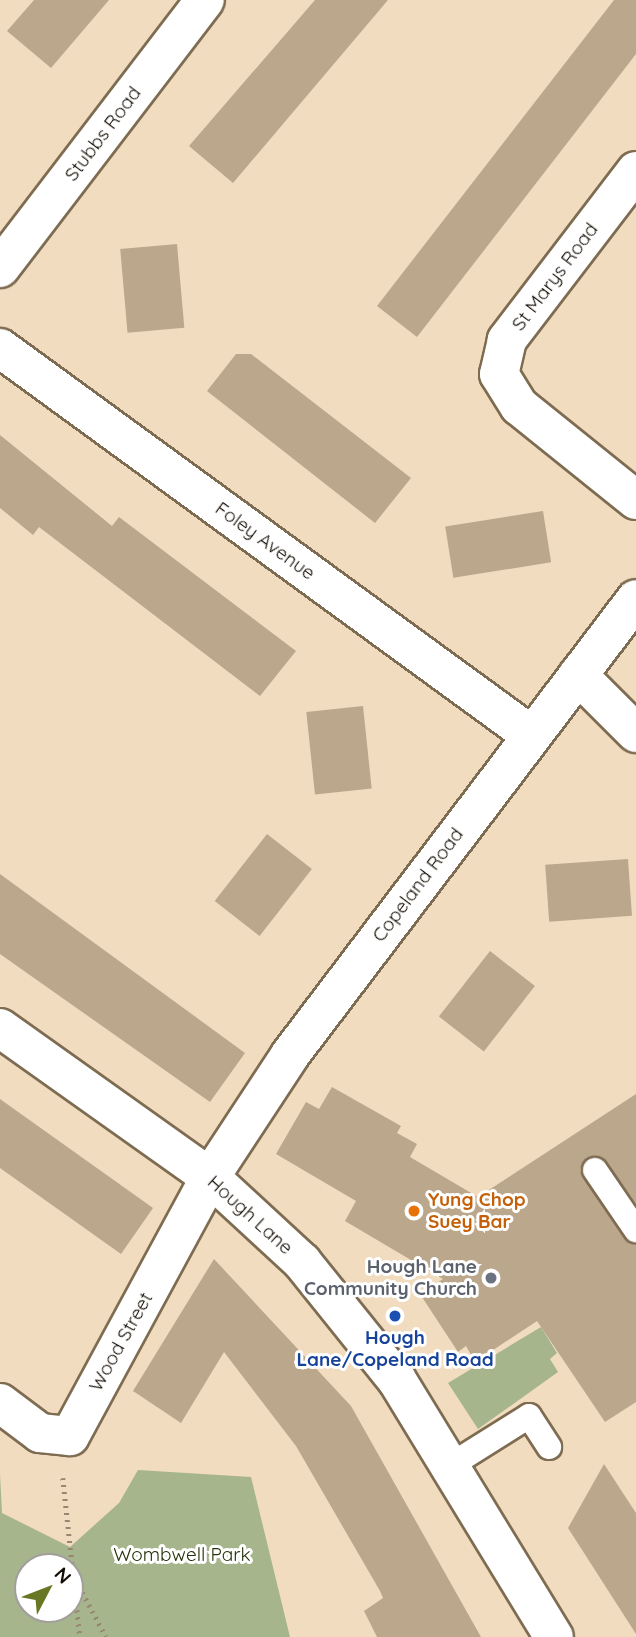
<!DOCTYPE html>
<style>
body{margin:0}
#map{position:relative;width:636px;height:1637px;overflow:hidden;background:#f1dcbf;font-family:Quicksand,sans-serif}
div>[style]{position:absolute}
.green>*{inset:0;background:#a6b58c}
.building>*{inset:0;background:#bba78b;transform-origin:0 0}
.path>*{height:4.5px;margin-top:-2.25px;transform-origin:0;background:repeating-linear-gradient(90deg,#968772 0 2px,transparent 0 7px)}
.roads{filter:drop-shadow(2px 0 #7e6c52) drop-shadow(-2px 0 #7e6c52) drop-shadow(0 2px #7e6c52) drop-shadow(0 -2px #7e6c52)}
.lane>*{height:24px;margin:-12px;padding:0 12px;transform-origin:12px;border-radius:12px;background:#fff}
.street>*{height:38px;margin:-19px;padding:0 19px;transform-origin:19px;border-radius:19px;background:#fff}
.secondary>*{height:38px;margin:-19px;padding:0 19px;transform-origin:19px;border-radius:19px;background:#fff}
.dots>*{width:19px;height:19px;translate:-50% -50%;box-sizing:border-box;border:4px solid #fff;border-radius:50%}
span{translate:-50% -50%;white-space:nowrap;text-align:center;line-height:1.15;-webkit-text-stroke:6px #fff;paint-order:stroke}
.street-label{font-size:19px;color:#140d04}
.food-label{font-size:19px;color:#c56008;font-weight:700}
.left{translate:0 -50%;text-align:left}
.worship-label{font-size:19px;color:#5b616d;font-weight:700}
.right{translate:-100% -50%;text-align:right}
.transit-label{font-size:19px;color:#164399;font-weight:700}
.park-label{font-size:19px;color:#253106}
.north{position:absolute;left:14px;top:1553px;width:70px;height:70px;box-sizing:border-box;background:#fff;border:2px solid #a19e9b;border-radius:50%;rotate:48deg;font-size:19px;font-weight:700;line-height:28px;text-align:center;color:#140d04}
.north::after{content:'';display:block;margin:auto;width:24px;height:32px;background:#687723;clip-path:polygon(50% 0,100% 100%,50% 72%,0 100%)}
</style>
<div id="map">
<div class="green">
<div style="clip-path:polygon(541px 1327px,557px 1353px,550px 1359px,558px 1372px,478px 1429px,448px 1383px)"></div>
<div style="clip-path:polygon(evenodd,138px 1470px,251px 1477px,290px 1637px,0 1637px,0 1474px,2px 1513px,70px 1547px,119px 1503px,138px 1470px,70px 1567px,70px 1609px,28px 1609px,28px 1567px,70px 1567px)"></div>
</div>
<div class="building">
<div style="clip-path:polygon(34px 0,109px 0,51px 68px,7px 31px)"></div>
<div style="clip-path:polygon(315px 0,388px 0,233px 183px,189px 146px)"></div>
<div style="clip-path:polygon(614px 0,636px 0,636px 54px,417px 337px,377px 306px)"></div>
<div style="left:177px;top:244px;width:84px;height:57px;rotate:85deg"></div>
<div style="clip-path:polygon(236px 354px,251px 354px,411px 478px,375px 523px,207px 391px)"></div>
<div style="clip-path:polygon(0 435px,112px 526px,119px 517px,296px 651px,260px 696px,39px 527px,33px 535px,0 508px)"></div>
<div style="left:543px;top:511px;width:52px;height:99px;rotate:81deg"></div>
<div style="left:363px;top:706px;width:83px;height:57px;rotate:84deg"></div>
<div style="left:267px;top:834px;width:57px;height:85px;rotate:38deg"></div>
<div style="left:628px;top:859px;width:57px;height:83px;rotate:86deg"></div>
<div style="clip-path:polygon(0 874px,245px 1053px,210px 1102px,0 954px)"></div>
<div style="left:490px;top:951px;width:57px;height:83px;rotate:38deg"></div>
<div style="clip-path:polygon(332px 1087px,401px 1126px,397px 1133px,417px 1144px,410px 1157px,478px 1197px,636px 1094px,636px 1204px,602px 1157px,587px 1157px,580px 1170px,624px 1238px,636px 1245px,636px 1402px,605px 1422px,537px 1321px,475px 1362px,466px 1346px,458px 1352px,420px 1294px,443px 1279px,345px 1221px,356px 1201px,276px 1154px,306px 1102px,319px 1109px)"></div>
<div style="clip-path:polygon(0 1099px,153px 1208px,121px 1254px,0 1168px)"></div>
<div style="clip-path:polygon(214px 1259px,351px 1406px,481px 1637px,377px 1637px,364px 1611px,383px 1598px,380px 1591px,296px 1446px,224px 1352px,181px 1423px,133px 1391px)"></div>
<div style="clip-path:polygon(604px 1464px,636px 1513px,636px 1634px,568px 1528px)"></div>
</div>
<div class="path">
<div style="left:63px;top:1478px;width:160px;rotate:83.9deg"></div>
<div style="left:76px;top:1580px;width:64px;rotate:62.2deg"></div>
</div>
<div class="roads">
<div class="lane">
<div style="left:595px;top:1170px;width:73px;rotate:55.7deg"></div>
<div style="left:451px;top:1465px;width:92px;rotate:-32.1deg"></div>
<div style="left:529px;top:1416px;width:37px;rotate:57deg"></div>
</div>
<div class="street">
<div style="left:636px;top:171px;width:213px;rotate:127.4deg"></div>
<div style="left:507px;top:340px;width:35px;rotate:103deg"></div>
<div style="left:499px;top:374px;width:38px;rotate:58deg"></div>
<div style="left:519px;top:406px;width:150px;rotate:38.8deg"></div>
<div style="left:0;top:268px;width:337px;rotate:-52.6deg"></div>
<div style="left:0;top:348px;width:657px;rotate:36.09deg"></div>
<div style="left:578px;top:675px;width:82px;rotate:45deg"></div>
<div style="left:0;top:1403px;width:50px;rotate:36.9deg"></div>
<div style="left:40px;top:1433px;width:30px;rotate:6deg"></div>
<div style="left:70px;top:1436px;width:294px;rotate:-61.6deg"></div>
<div style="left:210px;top:1177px;width:146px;rotate:-56.7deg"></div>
<div style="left:290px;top:1055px;width:572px;rotate:-52.81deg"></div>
</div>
<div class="secondary">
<div style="left:0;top:1028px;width:257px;rotate:35.4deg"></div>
<div style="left:210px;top:1177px;width:125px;rotate:42.7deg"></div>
<div style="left:302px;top:1262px;width:151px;rotate:51.2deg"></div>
<div style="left:397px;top:1380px;width:301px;rotate:58.6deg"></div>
</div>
</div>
<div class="dots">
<div style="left:414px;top:1211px;background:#e8710a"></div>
<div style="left:491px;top:1278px;background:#6b7280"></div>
<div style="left:395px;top:1316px;background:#1a4fb4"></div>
</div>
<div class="street-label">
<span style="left:103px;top:134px;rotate:-53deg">Stubbs Road</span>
<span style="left:555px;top:277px;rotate:-53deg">St Marys Road</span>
<span style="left:265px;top:541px;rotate:36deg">Foley Avenue</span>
<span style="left:418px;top:885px;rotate:-53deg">Copeland Road</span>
<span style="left:250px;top:1215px;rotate:42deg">Hough Lane</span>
<span style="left:121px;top:1342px;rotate:-61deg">Wood Street</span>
</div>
<div class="food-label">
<span class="left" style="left:428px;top:1211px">Yung Chop<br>Suey Bar</span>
</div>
<div class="worship-label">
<span class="right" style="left:477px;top:1278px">Hough Lane<br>Community Church</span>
</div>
<div class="transit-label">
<span style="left:395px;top:1349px">Hough<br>Lane/Copeland Road</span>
</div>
<div class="park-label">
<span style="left:182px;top:1555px">Wombwell Park</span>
</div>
<div class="north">N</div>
</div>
